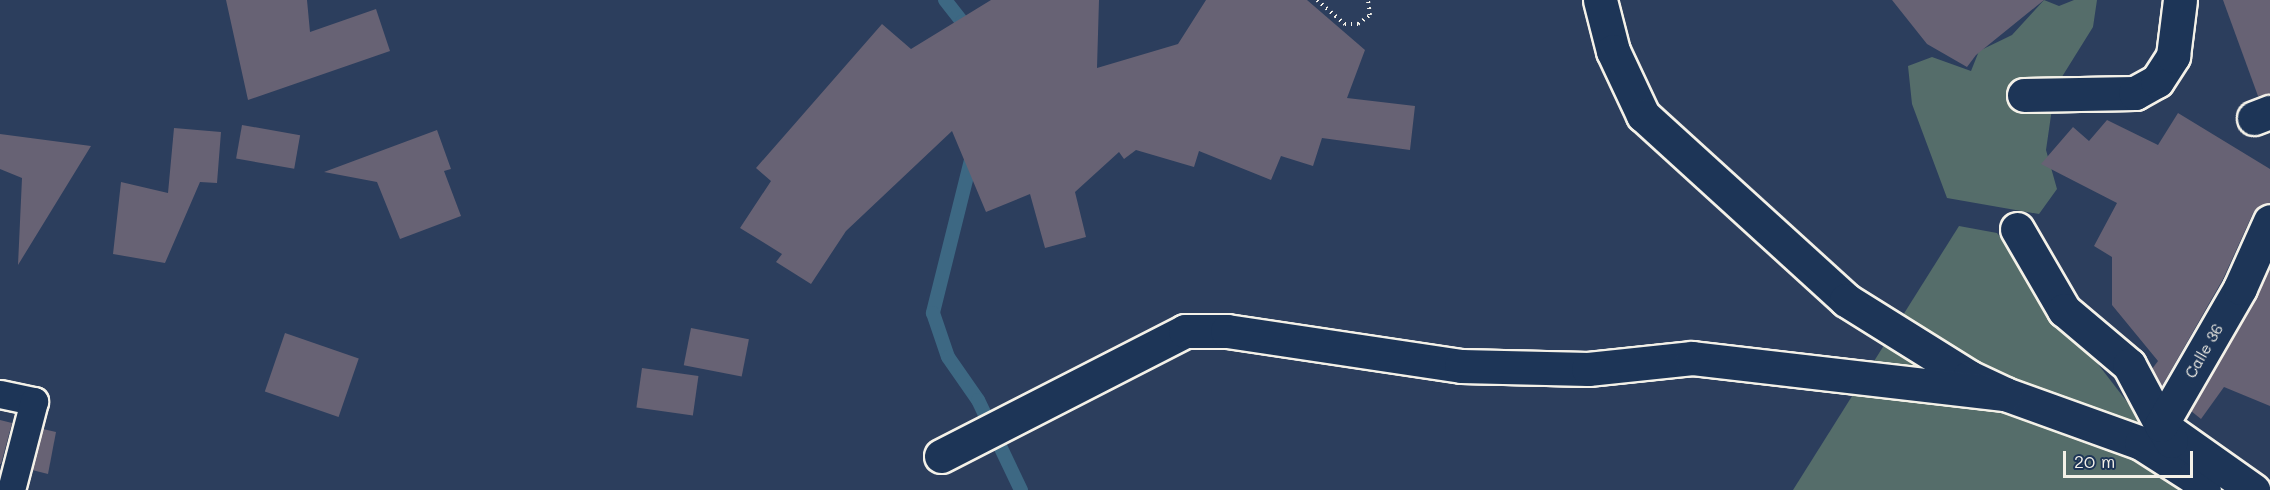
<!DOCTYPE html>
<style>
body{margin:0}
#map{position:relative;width:2270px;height:490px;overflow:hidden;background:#2c3e5d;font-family:Mali,sans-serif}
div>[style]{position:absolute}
.green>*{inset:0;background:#556d6a}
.stream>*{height:14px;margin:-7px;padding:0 7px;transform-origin:7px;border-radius:7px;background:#3d6883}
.building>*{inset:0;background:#676274;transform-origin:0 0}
.path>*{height:4px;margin-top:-2px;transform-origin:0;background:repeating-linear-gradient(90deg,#f4f1e8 0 1.5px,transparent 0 6px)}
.roads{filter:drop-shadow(2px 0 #f4f1e8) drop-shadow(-2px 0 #f4f1e8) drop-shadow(0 2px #f4f1e8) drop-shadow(0 -2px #f4f1e8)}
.pedestrian>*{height:27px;margin:-13.5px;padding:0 13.5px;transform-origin:13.5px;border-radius:13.5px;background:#1d3557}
.minor>*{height:33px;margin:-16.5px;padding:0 16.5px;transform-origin:16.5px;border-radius:16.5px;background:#1d3557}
span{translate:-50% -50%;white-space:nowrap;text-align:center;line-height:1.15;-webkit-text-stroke:4.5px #1d3557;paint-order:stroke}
.street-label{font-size:15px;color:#f4f1e8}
.scale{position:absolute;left:2063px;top:451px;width:130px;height:27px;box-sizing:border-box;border:3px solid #f4f1e8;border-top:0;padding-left:8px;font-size:18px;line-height:21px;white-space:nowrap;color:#f4f1e8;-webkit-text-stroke:4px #1d3557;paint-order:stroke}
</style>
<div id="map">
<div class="green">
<div style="clip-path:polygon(2044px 0,2059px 6px,2074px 0,2097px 0,2093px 27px,2055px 88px,2046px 150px,2057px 189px,2039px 214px,1947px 198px,1912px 104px,1908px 66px,1932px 57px,1971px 71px,1979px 51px,2012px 35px)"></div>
<div style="clip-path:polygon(1959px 226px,1997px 233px,2195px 490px,1793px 490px)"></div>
</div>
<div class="stream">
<div style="left:945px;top:0;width:28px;rotate:52deg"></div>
<div style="left:962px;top:22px;width:15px;rotate:70deg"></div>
<div style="left:972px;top:156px;width:162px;rotate:104deg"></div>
<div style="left:933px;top:313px;width:46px;rotate:71.2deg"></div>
<div style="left:948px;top:357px;width:52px;rotate:55.1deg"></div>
<div style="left:978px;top:400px;width:100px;rotate:64.5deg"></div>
</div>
<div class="building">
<div style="clip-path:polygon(226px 0,307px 0,310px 32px,376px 9px,390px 51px,248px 100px)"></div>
<div style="clip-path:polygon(991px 0,1099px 0,1097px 68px,1178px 44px,1206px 0,1307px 0,1365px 50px,1347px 98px,1415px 106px,1410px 150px,1322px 138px,1313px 166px,1281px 156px,1271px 180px,1199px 151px,1194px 167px,1136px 150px,1124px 159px,1119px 152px,1075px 192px,1086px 237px,1045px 248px,1030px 194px,986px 212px,952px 131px,846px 231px,811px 284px,776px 262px,782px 254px,740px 228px,771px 181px,756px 168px,882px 24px,911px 49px)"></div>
<div style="clip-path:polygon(1892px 0,2044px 0,1976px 55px,1967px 67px,1927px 44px)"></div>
<div style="clip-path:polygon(2223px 0,2270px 0,2270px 94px,2258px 96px)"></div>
<div style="clip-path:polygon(2178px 113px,2270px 169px,2270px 203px,2260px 206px,2253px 213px,2223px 279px,2162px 386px,2152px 369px,2158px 361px,2112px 305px,2112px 257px,2094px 246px,2117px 203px,2041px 164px,2073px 127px,2089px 141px,2107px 120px,2158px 145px)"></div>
<div style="left:242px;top:125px;width:59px;height:34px;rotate:10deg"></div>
<div style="clip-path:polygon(174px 128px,221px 132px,217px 183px,200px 182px,165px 263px,113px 254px,121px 182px,168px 193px)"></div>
<div style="clip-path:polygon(437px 130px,451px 169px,444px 171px,461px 216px,400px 239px,377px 182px,324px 172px)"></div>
<div style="clip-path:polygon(0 134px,91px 146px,18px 265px,22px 178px,0 169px)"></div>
<div style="clip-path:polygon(2270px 267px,2270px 406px,2224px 387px,2201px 419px,2191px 411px)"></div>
<div style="left:691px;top:328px;width:59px;height:38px;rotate:11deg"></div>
<div style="left:285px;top:333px;width:78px;height:62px;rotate:19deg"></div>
<div style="left:642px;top:368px;width:57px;height:40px;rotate:8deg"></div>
<div style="clip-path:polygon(0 420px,12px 423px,1px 464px,0 464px)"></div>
<div style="clip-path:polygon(43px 429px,56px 432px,48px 474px,32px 470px)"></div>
</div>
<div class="path">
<div style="left:1317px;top:0;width:37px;rotate:41deg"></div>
<div style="left:1345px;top:24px;width:13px"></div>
<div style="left:1358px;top:24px;width:15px;rotate:-37deg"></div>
<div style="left:1370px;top:15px;width:15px;rotate:-98deg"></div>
</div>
<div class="roads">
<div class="pedestrian">
<div style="left:0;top:394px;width:35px;rotate:12deg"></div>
<div style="left:34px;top:401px;width:92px;rotate:104.5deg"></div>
</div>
<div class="minor">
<div style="left:1600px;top:0;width:53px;rotate:75.7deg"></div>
<div style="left:1613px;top:51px;width:71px;rotate:64.9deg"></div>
<div style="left:1643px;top:115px;width:275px;rotate:42.3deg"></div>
<div style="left:1846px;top:300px;width:145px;rotate:32deg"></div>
<div style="left:1969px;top:377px;width:40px;rotate:25deg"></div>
<div style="left:2005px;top:394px;width:145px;rotate:19.8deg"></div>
<div style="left:2141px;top:443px;width:63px;rotate:32.7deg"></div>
<div style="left:2194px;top:477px;width:16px;rotate:52deg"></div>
<div style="left:2024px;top:95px;width:111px;rotate:-1deg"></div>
<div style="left:2135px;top:93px;width:25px;rotate:-29deg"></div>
<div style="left:2157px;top:81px;width:30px;rotate:-57deg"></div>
<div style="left:2173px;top:56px;width:56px;rotate:-82.9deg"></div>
<div style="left:2254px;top:118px;width:17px;rotate:-21deg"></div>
<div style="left:2017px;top:229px;width:94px;rotate:59.9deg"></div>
<div style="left:2064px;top:310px;width:85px;rotate:40.2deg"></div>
<div style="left:2129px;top:365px;width:68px;rotate:61.9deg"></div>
<div style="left:2161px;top:425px;width:113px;rotate:35.2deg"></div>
<div style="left:2171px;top:441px;width:19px;rotate:-122deg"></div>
<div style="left:2161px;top:425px;width:158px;rotate:-60deg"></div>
<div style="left:2240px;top:288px;width:73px;rotate:-65.9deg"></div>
<div style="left:941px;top:456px;width:274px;rotate:-27.1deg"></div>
<div style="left:1185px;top:331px;width:42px"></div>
<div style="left:1227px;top:331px;width:237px;rotate:8.5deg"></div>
<div style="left:1461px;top:366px;width:127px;rotate:1.4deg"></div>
<div style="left:1588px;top:369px;width:105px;rotate:-6deg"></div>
<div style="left:1692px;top:358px;width:315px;rotate:6.6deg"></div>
</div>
</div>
<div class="street-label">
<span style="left:2204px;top:351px;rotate:-60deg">Calle 36</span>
</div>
<div class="scale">20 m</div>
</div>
